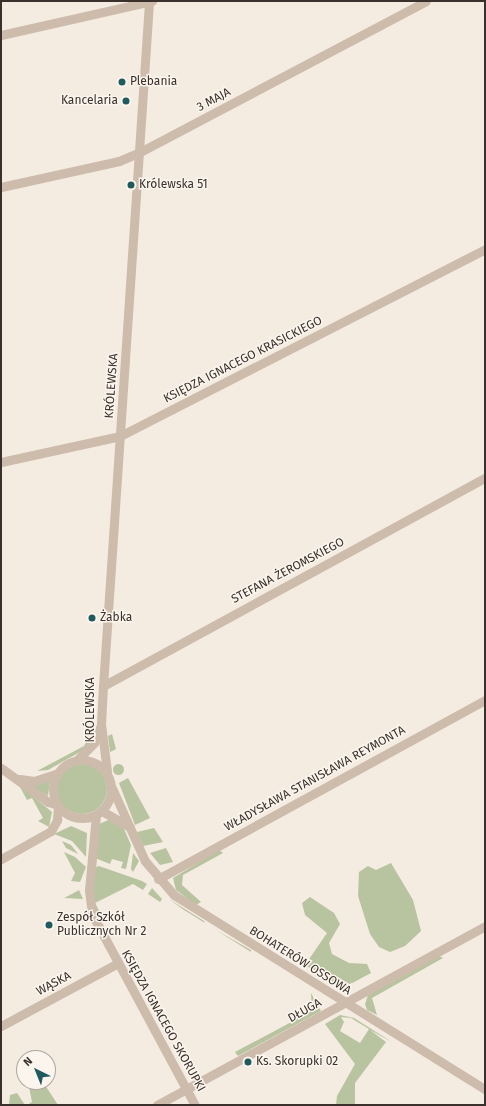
<!DOCTYPE html>
<meta charset="utf-8">
<style>
body{margin:0}
#map{position:relative;width:486px;height:1106px;overflow:hidden;background:#f4ebe1;font-family:"Fira Sans",sans-serif}
div>[style]{position:absolute}
.green>*{inset:0;background:#b8c4a0}
.round{border-radius:50%}
.minor>*{height:9px;margin:-4.5px;padding:0 4.5px;transform-origin:4.5px;border-radius:4.5px;background:#cdbbac}
.minor>.ring{margin:-4.5px;padding:0;box-sizing:content-box;background:none;border:9px solid #cdbbac;border-radius:50%}
.dots>*{width:11px;height:11px;translate:-50% -50%;box-sizing:border-box;border:2px solid #fbf5ee;border-radius:50%}
span{translate:-50% -50%;white-space:nowrap;text-align:center;line-height:1.15;-webkit-text-stroke:3px #fbf5ee;paint-order:stroke}
.poi-label{font-size:12px;color:#3b302b}
.left{translate:0 -50%;text-align:left}
.right{translate:-100% -50%;text-align:right}
.street-label{font-size:12px;color:#3b302b}
.frame{position:absolute;inset:0;border:2px solid #3b302b;pointer-events:none}
.north{position:absolute;left:16px;top:1050px;width:40px;height:40px;box-sizing:border-box;background:#fbf5ee;border:1px solid #aea6a0;border-radius:50%;rotate:317deg;font-size:11px;font-weight:700;line-height:16px;text-align:center;color:#3b302b}
.north::after{content:'';display:block;margin:auto;width:14px;height:18px;background:#1f5a5e;clip-path:polygon(50% 0,100% 100%,50% 72%,0 100%)}
</style>
<div id="map">
<div class="green">
<div style="clip-path:polygon(96px 725px,87px 748px,48px 770px,37px 771px,84px 746px)"></div>
<div style="clip-path:polygon(112px 734px,116px 749px,110px 752px,108px 736px)"></div>
<div class="round" style="left:112.5px;top:763.5px;width:11px;height:11px"></div>
<div class="round" style="left:57px;top:764px;width:50px;height:50px"></div>
<div style="clip-path:polygon(128px 778px,150px 818px,135px 825px,119px 783px)"></div>
<div style="clip-path:polygon(50px 780px,48px 796px,32px 787px,32px 785px)"></div>
<div style="clip-path:polygon(19px 785px,52px 812px,49px 827px,38px 821px,43px 818px,32px 798px,27px 800px)"></div>
<div style="clip-path:polygon(111px 819px,124px 829px,131px 845px,126px 869px,121px 868px,123px 862px,112px 859px,110px 864px,95px 858px,99px 824px)"></div>
<div style="clip-path:polygon(71px 826px,87px 833px,86px 857px,72px 841px,54px 834px)"></div>
<div style="clip-path:polygon(154px 828px,163px 842px,143px 846px,137px 832px)"></div>
<div style="clip-path:polygon(62px 841px,71px 845px,78px 854px,66px 848px)"></div>
<div style="clip-path:polygon(166px 848px,173px 862px,160px 865px,150px 853px)"></div>
<div style="clip-path:polygon(219px 850px,223px 853px,183px 875px,182px 885px,201px 902px,196px 905px,176px 890px,173px 878px)"></div>
<div style="clip-path:polygon(64px 852px,75px 857px,86px 867px,80px 882px,71px 881px,75px 873px)"></div>
<div style="clip-path:polygon(133px 853px,139px 861px,133px 872px,131px 869px)"></div>
<div style="clip-path:polygon(391px 863px,413px 900px,421px 931px,405px 946px,390px 952px,379px 947px,370px 934px,358px 896px,359px 872px,368px 866px,376px 870px)"></div>
<div style="clip-path:polygon(99px 866px,142px 881px,147px 884px,143px 890px,133px 884px,95px 903px,102px 916px,98px 918px,92px 900px,94px 868px)"></div>
<div style="clip-path:polygon(152px 888px,162px 899px,160px 902px,148px 894px)"></div>
<div style="clip-path:polygon(79px 890px,83px 899px,64px 898px,70px 895px)"></div>
<div style="clip-path:polygon(310px 897px,334px 913px,340px 924px,329px 943px,332px 954px,349px 963px,367px 964px,371px 973px,343px 988px,305px 965px,327px 933px,305px 915px,302px 903px)"></div>
<div style="clip-path:polygon(169px 899px,204px 921px,205px 923px,184px 910px)"></div>
<div style="clip-path:polygon(216px 930px,251px 950px,251px 952px)"></div>
<div style="clip-path:polygon(439px 956px,443px 958px,372px 998px,377px 1015px,367px 1010px,365px 1004px,368px 995px)"></div>
<div style="clip-path:polygon(311px 993px,321px 1011px,238px 1056px,235px 1052px,312px 1011px)"></div>
<div style="clip-path:polygon(evenodd,340px 1015px,354px 1018px,392px 1042px,370px 1030px,386px 1042px,355px 1083px,355px 1105px,336px 1105px,337px 1096px,355px 1064px,325px 1024px,340px 1015px,341px 1017px,351px 1018px,369px 1029px,360px 1043px,340px 1031px,344px 1022px,341px 1017px)"></div>
<div style="clip-path:polygon(33px 1082px,43px 1082px,58px 1105px,27px 1105px,32px 1102px,29px 1087px)"></div>
<div style="clip-path:polygon(17px 1093px,25px 1105px,9px 1105px,10px 1095px)"></div>
</div>
<div class="minor">
<div style="left:1px;top:35px;width:155px;rotate:-12.7deg"></div>
<div style="left:1px;top:187px;width:121px;rotate:-12.4deg"></div>
<div style="left:119px;top:161px;width:23px;rotate:-23deg"></div>
<div style="left:140px;top:152px;width:323px;rotate:-27.8deg"></div>
<div style="left:1px;top:462px;width:122px;rotate:-12.3deg"></div>
<div style="left:120px;top:436px;width:410px;rotate:-27.1deg"></div>
<div style="left:103px;top:686px;width:435px;rotate:-28.6deg"></div>
<div class="ring" style="left:53px;top:760px;width:49px;height:49px"></div>
<div style="left:77px;top:760px;width:24px;rotate:-45deg"></div>
<div style="left:94px;top:743px;width:17px;rotate:-69deg"></div>
<div style="left:1px;top:768px;width:58px;rotate:35.9deg"></div>
<div style="left:48px;top:802px;width:7px;rotate:16deg"></div>
<div style="left:107px;top:771px;width:47px;rotate:-97.3deg"></div>
<div style="left:101px;top:724px;width:38px;rotate:-87deg"></div>
<div style="left:103px;top:686px;width:685px;rotate:-86.15deg"></div>
<div style="left:20px;top:779px;width:14px;rotate:8deg"></div>
<div style="left:34px;top:781px;width:25px;rotate:-18deg"></div>
<div style="left:112px;top:788px;width:80px;rotate:65.7deg"></div>
<div style="left:145px;top:861px;width:45px;rotate:49.5deg"></div>
<div style="left:174px;top:895px;width:367px;rotate:32deg"></div>
<div style="left:102px;top:811px;width:32px;rotate:30deg"></div>
<div style="left:96px;top:815px;width:75px;rotate:95.3deg"></div>
<div style="left:89px;top:890px;width:24px;rotate:83deg"></div>
<div style="left:92px;top:914px;width:217px;rotate:61.7deg"></div>
<div style="left:1px;top:859px;width:57px;rotate:-29.2deg"></div>
<div style="left:51px;top:831px;width:13px;rotate:-61deg"></div>
<div style="left:57px;top:820px;width:13px;rotate:-86deg"></div>
<div style="left:158px;top:879px;width:373px;rotate:-28.7deg"></div>
<div style="left:1px;top:1026px;width:133px;rotate:-28.3deg"></div>
<div style="left:157px;top:1105px;width:374px;rotate:-28.6deg"></div>
</div>
<div class="dots">
<div style="left:122px;top:82px;background:#1f5a5e"></div>
<div style="left:126px;top:101px;background:#1f5a5e"></div>
<div style="left:131px;top:185px;background:#1f5a5e"></div>
<div style="left:92px;top:618px;background:#1f5a5e"></div>
<div style="left:49px;top:925px;background:#1f5a5e"></div>
<div style="left:248px;top:1062px;background:#1f5a5e"></div>
</div>
<div class="poi-label">
<span class="left" style="left:130px;top:82px">Plebania</span>
<span class="right" style="left:118px;top:101px">Kancelaria</span>
<span class="left" style="left:139px;top:185px">Królewska 51</span>
<span class="left" style="left:100px;top:618px">Żabka</span>
<span class="left" style="left:57px;top:925px">Zespół Szkół<br>Publicznych Nr 2</span>
<span class="left" style="left:256px;top:1062px">Ks. Skorupki 02</span>
</div>
<div class="street-label">
<span style="left:214px;top:100px;rotate:-28deg">3 MAJA</span>
<span style="left:243px;top:360px;rotate:-27deg">KSIĘDZA IGNACEGO KRASICKIEGO</span>
<span style="left:112px;top:386px;rotate:-86deg">KRÓLEWSKA</span>
<span style="left:288px;top:571px;rotate:-28deg">STEFANA ŻEROMSKIEGO</span>
<span style="left:91px;top:710px;rotate:-90deg">KRÓLEWSKA</span>
<span style="left:315px;top:779px;rotate:-29deg">WŁADYSŁAWA STANISŁAWA REYMONTA</span>
<span style="left:300px;top:961px;rotate:32deg">BOHATERÓW OSSOWA</span>
<span style="left:54px;top:984px;rotate:-28deg">WĄSKA</span>
<span style="left:305px;top:1011px;rotate:-29deg">DŁUGA</span>
<span style="left:163px;top:1021px;rotate:61deg">KSIĘDZA IGNACEGO SKORUPKI</span>
</div>
<div class="frame"></div>
<div class="north">N</div>
</div>
